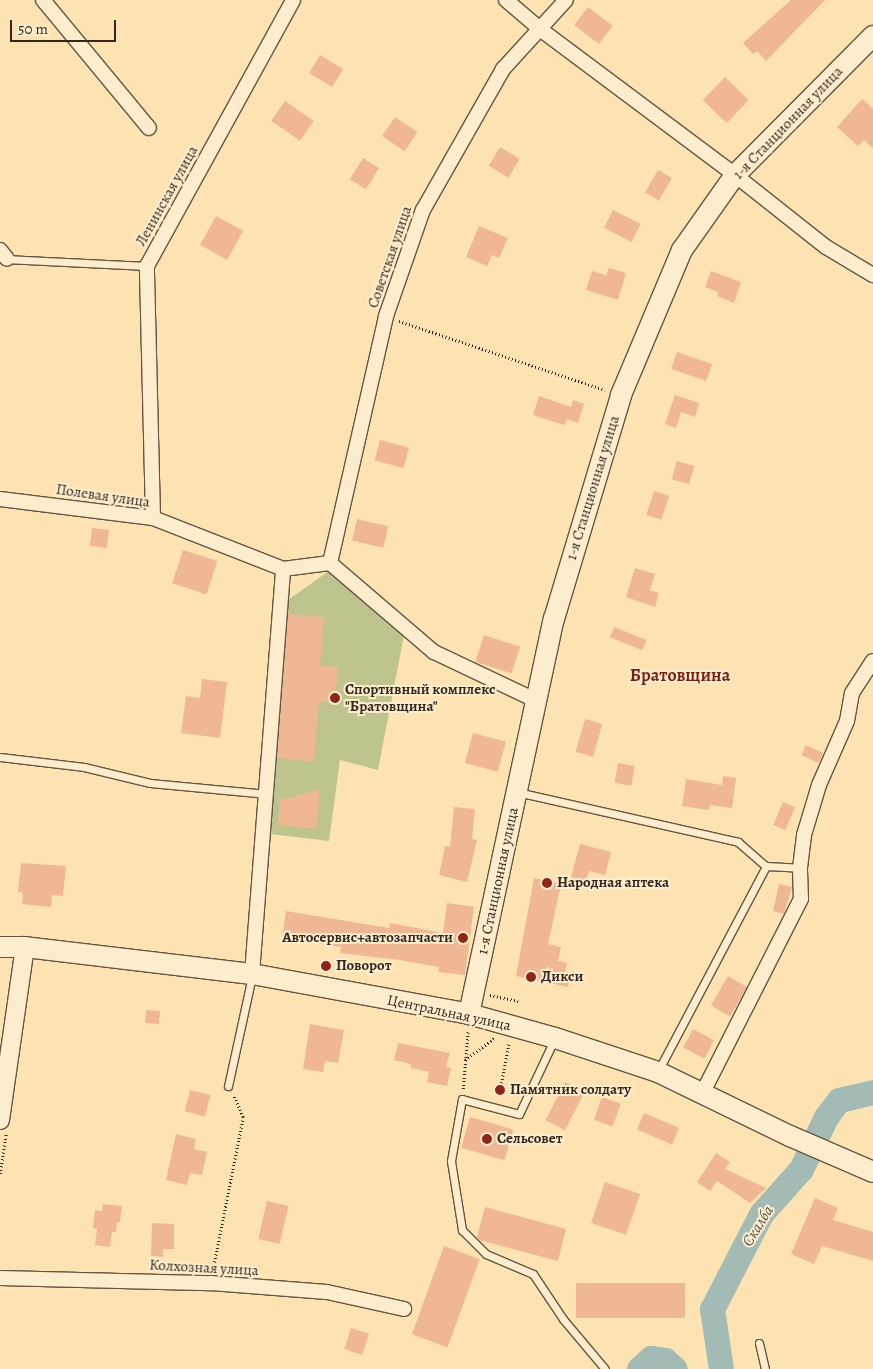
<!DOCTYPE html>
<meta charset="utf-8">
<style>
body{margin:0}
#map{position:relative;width:873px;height:1369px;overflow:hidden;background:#fde3b2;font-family:Alegreya,serif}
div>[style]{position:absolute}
.green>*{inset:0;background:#bec48d}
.river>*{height:25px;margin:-12.5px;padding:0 12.5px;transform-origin:12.5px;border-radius:12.5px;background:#a2bcb5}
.building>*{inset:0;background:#f0b794;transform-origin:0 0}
.path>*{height:2.5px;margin-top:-1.25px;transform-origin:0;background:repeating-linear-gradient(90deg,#30281e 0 1px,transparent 0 3.5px)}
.roads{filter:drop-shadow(1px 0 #635743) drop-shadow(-1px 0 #635743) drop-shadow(0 1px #635743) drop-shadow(0 -1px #635743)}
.service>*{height:7px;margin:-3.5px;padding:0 3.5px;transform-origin:3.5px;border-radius:3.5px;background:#feedcd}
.minor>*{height:14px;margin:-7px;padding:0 7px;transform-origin:7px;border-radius:7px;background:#feedcd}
.tertiary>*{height:18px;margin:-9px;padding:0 9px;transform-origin:9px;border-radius:9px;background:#feedcd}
.secondary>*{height:20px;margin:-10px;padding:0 10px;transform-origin:10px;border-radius:10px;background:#feedcd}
.dots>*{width:14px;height:14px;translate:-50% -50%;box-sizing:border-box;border:2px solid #feedcd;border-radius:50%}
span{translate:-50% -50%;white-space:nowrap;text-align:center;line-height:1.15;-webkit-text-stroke:4px #feedcd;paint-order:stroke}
.street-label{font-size:15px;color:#30281e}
.poi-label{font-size:15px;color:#30281e;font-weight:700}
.left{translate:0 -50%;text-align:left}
.right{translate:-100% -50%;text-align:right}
.water-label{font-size:16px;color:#52544b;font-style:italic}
.quarter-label{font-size:18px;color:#7a1f14;font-weight:700}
.scale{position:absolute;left:10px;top:20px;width:106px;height:22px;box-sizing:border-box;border:2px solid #30281e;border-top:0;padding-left:6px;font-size:15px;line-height:18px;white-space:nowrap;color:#30281e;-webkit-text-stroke:4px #feedcd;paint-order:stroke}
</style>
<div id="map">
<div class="green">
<div style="clip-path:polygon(329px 571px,404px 635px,378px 770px,340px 760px,329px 841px,270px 834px,285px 602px)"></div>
</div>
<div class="river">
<div style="left:639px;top:1369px;width:16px;rotate:-43deg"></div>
<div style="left:651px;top:1358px;width:14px;rotate:8deg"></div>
<div style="left:665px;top:1360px;width:13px;rotate:42deg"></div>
<div style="left:721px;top:1369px;width:61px;rotate:-98.5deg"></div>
<div style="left:712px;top:1309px;width:107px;rotate:-62.7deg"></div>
<div style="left:761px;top:1214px;width:60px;rotate:-48.4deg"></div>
<div style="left:801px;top:1169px;width:58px;rotate:-64.3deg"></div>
<div style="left:826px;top:1117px;width:21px;rotate:-53deg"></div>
<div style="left:839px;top:1100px;width:35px;rotate:-13deg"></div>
</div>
<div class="building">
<div style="clip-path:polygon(791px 0,825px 0,766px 61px,757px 51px,753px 54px,743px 43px)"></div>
<div style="left:588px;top:7px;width:31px;height:23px;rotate:37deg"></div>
<div style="left:320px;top:55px;width:27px;height:21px;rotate:31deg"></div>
<div style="left:725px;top:77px;width:33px;height:32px;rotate:44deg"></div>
<div style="clip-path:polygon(862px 99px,873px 109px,873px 148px,864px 140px,858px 146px,837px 127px)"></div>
<div style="left:285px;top:101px;width:35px;height:24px;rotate:35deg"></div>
<div style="left:395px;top:117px;width:27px;height:23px;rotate:34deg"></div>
<div style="left:500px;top:147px;width:23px;height:22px;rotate:31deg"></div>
<div style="left:363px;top:158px;width:19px;height:25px;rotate:32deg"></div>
<div style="left:658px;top:170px;width:16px;height:26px;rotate:30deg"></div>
<div style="left:613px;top:210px;width:31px;height:20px;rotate:27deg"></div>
<div style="left:216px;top:216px;width:31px;height:33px;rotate:29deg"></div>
<div style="clip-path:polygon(479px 226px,508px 238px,499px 258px,492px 255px,487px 266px,466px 257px)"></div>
<div style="clip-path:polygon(609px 268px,626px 273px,618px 300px,586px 290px,592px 271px,606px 275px)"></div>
<div style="clip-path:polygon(711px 271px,741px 282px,734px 303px,717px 296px,718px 292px,705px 287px)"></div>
<div style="left:677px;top:352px;width:37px;height:18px;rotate:19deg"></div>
<div style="clip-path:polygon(675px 395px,699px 403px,695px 417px,681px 412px,676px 428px,665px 424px)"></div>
<div style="clip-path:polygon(539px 396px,571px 407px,573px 400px,584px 404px,578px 423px,567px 419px,564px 425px,533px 415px)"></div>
<div style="left:380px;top:440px;width:30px;height:21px;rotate:15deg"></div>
<div style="left:677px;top:461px;width:18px;height:19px;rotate:16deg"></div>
<div style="left:654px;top:491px;width:16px;height:25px;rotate:18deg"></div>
<div style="left:357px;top:519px;width:32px;height:22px;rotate:13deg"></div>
<div style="left:92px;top:528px;width:17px;height:18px;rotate:7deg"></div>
<div style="left:183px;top:550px;width:36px;height:35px;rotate:18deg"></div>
<div style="clip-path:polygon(635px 568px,655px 574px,650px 590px,659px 593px,655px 607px,626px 597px)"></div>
<div style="clip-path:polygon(288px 614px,324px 617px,320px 666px,338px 667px,335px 703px,319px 701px,314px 762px,277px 758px)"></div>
<div style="left:614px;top:627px;width:35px;height:11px;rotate:22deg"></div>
<div style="left:484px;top:635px;width:38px;height:28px;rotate:18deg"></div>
<div style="clip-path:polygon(202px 679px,227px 682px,220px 738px,181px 733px,186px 696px,200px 698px)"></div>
<div style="left:585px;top:719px;width:18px;height:34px;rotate:16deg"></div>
<div style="left:473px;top:733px;width:34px;height:31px;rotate:15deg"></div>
<div style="left:806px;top:745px;width:19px;height:11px;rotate:25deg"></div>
<div style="left:618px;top:763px;width:17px;height:20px;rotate:10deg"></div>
<div style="clip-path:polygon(723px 776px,736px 778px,732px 808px,710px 805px,709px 810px,682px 806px,686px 779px,722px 785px)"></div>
<div style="clip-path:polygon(320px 790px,316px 829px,278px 825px,280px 800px)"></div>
<div style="left:783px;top:802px;width:13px;height:25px;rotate:23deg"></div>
<div style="clip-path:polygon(454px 807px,475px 809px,472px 839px,477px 840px,467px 882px,439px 875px,445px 846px,450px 847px)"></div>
<div style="clip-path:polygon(580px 844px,611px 852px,605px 875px,589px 871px,586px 881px,571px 877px)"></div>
<div style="clip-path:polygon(21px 863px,66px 866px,63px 896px,52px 895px,51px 907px,22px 904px,23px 893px,18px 892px)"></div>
<div style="clip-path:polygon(534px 878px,561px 884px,548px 944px,561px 947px,558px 961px,567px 963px,565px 972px,570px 974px,568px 987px,516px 976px)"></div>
<div style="clip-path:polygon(779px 884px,792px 887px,784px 914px,773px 911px)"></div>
<div style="clip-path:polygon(447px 903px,474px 907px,465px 975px,438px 972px,439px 967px,400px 960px,340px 953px,341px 947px,282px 938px,286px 911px,389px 928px,390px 923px,443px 933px)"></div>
<div style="left:728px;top:976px;width:22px;height:34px;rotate:30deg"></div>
<div style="left:146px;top:1010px;width:14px;height:13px;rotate:4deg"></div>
<div style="clip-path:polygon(310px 1024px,344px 1030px,338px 1063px,325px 1061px,323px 1072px,303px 1069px)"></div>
<div style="left:693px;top:1029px;width:24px;height:21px;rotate:28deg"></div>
<div style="clip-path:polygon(398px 1043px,450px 1053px,446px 1067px,451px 1068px,447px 1086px,427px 1082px,429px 1072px,411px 1068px,411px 1064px,394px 1060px)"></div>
<div style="left:565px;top:1082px;width:22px;height:43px;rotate:27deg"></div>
<div style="left:190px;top:1090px;width:21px;height:22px;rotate:14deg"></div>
<div style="left:602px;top:1097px;width:20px;height:24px;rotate:20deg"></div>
<div style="left:644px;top:1113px;width:38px;height:18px;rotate:23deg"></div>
<div style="left:470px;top:1117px;width:45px;height:32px;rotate:16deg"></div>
<div style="clip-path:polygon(176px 1134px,196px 1139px,194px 1149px,207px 1152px,202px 1175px,190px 1173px,187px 1185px,166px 1180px)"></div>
<div style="clip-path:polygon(716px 1153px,730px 1162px,725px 1169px,766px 1188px,750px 1203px,717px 1181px,710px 1191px,697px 1182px)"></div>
<div style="left:605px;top:1182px;width:37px;height:43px;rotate:19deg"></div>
<div style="clip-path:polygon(815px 1198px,838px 1208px,833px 1220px,873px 1232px,873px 1261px,822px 1246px,814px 1264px,791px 1254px)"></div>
<div style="left:267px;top:1201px;width:22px;height:39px;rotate:13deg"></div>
<div style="clip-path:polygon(103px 1204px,122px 1206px,120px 1222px,117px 1222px,116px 1232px,112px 1232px,110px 1247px,95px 1245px,97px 1229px,93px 1228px,95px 1210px,102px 1211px)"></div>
<div style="clip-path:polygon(485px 1207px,566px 1229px,558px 1261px,479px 1240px,477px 1237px)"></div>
<div style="clip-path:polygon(152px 1223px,174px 1224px,174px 1249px,163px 1249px,163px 1257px,151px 1256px)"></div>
<div style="left:444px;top:1246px;width:38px;height:94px;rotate:20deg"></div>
<div style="left:576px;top:1283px;width:109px;height:35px"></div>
<div style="left:351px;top:1328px;width:19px;height:22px;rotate:18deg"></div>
</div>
<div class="path">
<div style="left:399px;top:321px;width:217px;rotate:18.5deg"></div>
<div style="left:490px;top:995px;width:29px;rotate:12deg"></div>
<div style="left:465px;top:1060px;width:36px;rotate:-37deg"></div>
<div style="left:463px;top:1089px;width:58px;rotate:-85.1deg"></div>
<div style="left:500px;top:1090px;width:49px;rotate:-79.4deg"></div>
<div style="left:0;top:1174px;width:40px;rotate:-81.5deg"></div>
<div style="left:213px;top:1269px;width:155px;rotate:-78.8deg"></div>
<div style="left:243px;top:1117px;width:24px;rotate:-114deg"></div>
</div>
<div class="roads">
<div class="service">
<div style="left:5px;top:259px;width:142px;rotate:2.8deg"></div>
<div style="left:0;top:757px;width:85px;rotate:6.8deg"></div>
<div style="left:84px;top:767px;width:68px;rotate:13.6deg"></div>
<div style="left:150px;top:783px;width:118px;rotate:5.4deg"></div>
<div style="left:517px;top:792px;width:227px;rotate:12.7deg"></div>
<div style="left:738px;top:842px;width:37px;rotate:41deg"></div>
<div style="left:766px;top:866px;width:34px;rotate:3deg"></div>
<div style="left:554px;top:1040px;width:82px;rotate:115.3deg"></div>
<div style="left:519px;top:1114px;width:59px;rotate:-165.3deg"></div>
<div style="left:462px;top:1099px;width:63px;rotate:100.1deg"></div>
<div style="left:451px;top:1161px;width:70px;rotate:80.9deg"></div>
<div style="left:462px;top:1230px;width:34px;rotate:45deg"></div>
<div style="left:486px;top:1254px;width:51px;rotate:23.1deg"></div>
<div style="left:533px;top:1274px;width:54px;rotate:56.3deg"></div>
<div style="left:563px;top:1319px;width:65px;rotate:50deg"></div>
<div style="left:658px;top:1071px;width:232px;rotate:-62.2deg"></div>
<div style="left:228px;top:1086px;width:113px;rotate:-77.7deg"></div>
<div style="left:759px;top:1343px;width:27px;rotate:77deg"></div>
</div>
<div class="minor">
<div style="left:43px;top:0;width:166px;rotate:50.4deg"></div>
<div style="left:506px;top:0;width:45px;rotate:40.5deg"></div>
<div style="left:540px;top:29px;width:244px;rotate:36.8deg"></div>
<div style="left:735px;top:175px;width:116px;rotate:38.4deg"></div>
<div style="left:826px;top:247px;width:55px;rotate:30.8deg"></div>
<div style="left:0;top:250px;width:11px;rotate:52deg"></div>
<div style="left:0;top:499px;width:154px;rotate:7.1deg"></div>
<div style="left:153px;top:518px;width:140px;rotate:21.4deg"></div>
<div style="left:283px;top:569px;width:47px;rotate:-7.3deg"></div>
<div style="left:330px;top:563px;width:137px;rotate:40.6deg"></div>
<div style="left:434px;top:652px;width:114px;rotate:25.4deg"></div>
<div style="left:153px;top:518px;width:252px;rotate:-91.4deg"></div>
<div style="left:147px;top:266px;width:303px;rotate:-61.2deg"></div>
<div style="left:330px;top:563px;width:253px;rotate:-77.2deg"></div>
<div style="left:386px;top:316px;width:112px;rotate:-70.8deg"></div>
<div style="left:423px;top:210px;width:162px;rotate:-60.4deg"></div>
<div style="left:503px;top:69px;width:93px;rotate:-47.6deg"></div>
<div style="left:252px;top:974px;width:406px;rotate:-85.6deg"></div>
<div style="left:702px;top:1094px;width:219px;rotate:-63.1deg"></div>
<div style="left:801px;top:899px;width:31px;rotate:-92deg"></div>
<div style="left:800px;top:868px;width:33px;rotate:-83deg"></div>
<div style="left:804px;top:835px;width:52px;rotate:-73.3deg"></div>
<div style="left:819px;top:785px;width:70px;rotate:-66.4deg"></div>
<div style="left:847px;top:721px;width:28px;rotate:-80deg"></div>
<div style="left:852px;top:693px;width:38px;rotate:-57deg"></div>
<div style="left:0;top:1278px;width:211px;rotate:1.4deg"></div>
<div style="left:211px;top:1283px;width:116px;rotate:4.4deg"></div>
<div style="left:327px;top:1292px;width:79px;rotate:12.4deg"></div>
</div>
<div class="tertiary">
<div style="left:0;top:1120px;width:175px;rotate:-81.8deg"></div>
</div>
<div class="secondary">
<div style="left:0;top:947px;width:25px"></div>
<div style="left:25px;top:947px;width:229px;rotate:6.8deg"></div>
<div style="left:252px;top:974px;width:221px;rotate:10.4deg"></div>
<div style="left:469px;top:1014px;width:89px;rotate:15.6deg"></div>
<div style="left:555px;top:1038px;width:108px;rotate:18.3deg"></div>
<div style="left:658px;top:1072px;width:147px;rotate:25.9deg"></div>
<div style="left:790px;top:1136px;width:90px;rotate:23.4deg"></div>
<div style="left:469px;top:1014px;width:404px;rotate:-77.9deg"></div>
<div style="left:554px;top:619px;width:234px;rotate:-73.3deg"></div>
<div style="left:621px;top:395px;width:157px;rotate:-67.2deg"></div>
<div style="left:682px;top:250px;width:92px;rotate:-54.8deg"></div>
<div style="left:735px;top:175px;width:196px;rotate:-45.2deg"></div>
</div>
</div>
<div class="dots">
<div style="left:335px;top:698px;background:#8f2418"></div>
<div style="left:547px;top:883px;background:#8f2418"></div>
<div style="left:463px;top:938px;background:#8f2418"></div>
<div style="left:326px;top:966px;background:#8f2418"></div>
<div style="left:531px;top:977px;background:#8f2418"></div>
<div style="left:500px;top:1090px;background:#8f2418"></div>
<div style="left:487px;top:1139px;background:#8f2418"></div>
</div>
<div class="street-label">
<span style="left:788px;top:123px;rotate:-46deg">1-я Станционная улица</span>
<span style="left:167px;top:196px;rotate:-61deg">Ленинская улица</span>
<span style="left:390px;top:257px;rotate:-71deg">Советская улица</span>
<span style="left:593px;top:488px;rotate:-73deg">1-я Станционная улица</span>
<span style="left:103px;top:496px;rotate:8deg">Полевая улица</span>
<span style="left:498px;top:881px;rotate:-78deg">1-я Станционная улица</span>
<span style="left:449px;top:1013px;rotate:12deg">Центральная улица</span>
<span style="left:204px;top:1268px;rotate:3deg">Колхозная улица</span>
</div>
<div class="poi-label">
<span class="left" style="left:345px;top:698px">Спортивный комплекс<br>"Братовщина"</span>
<span class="left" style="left:557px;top:883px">Народная аптека</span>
<span class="right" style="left:453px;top:938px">Автосервис+автозапчасти</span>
<span class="left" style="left:336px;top:966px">Поворот</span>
<span class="left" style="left:541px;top:977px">Дикси</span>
<span class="left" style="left:510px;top:1090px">Памятник солдату</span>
<span class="left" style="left:497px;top:1139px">Сельсовет</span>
</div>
<div class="water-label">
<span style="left:758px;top:1226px;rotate:-58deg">Скалба</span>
</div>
<div class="quarter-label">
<span style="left:680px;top:675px">Братовщина</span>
</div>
<div class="scale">50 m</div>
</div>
